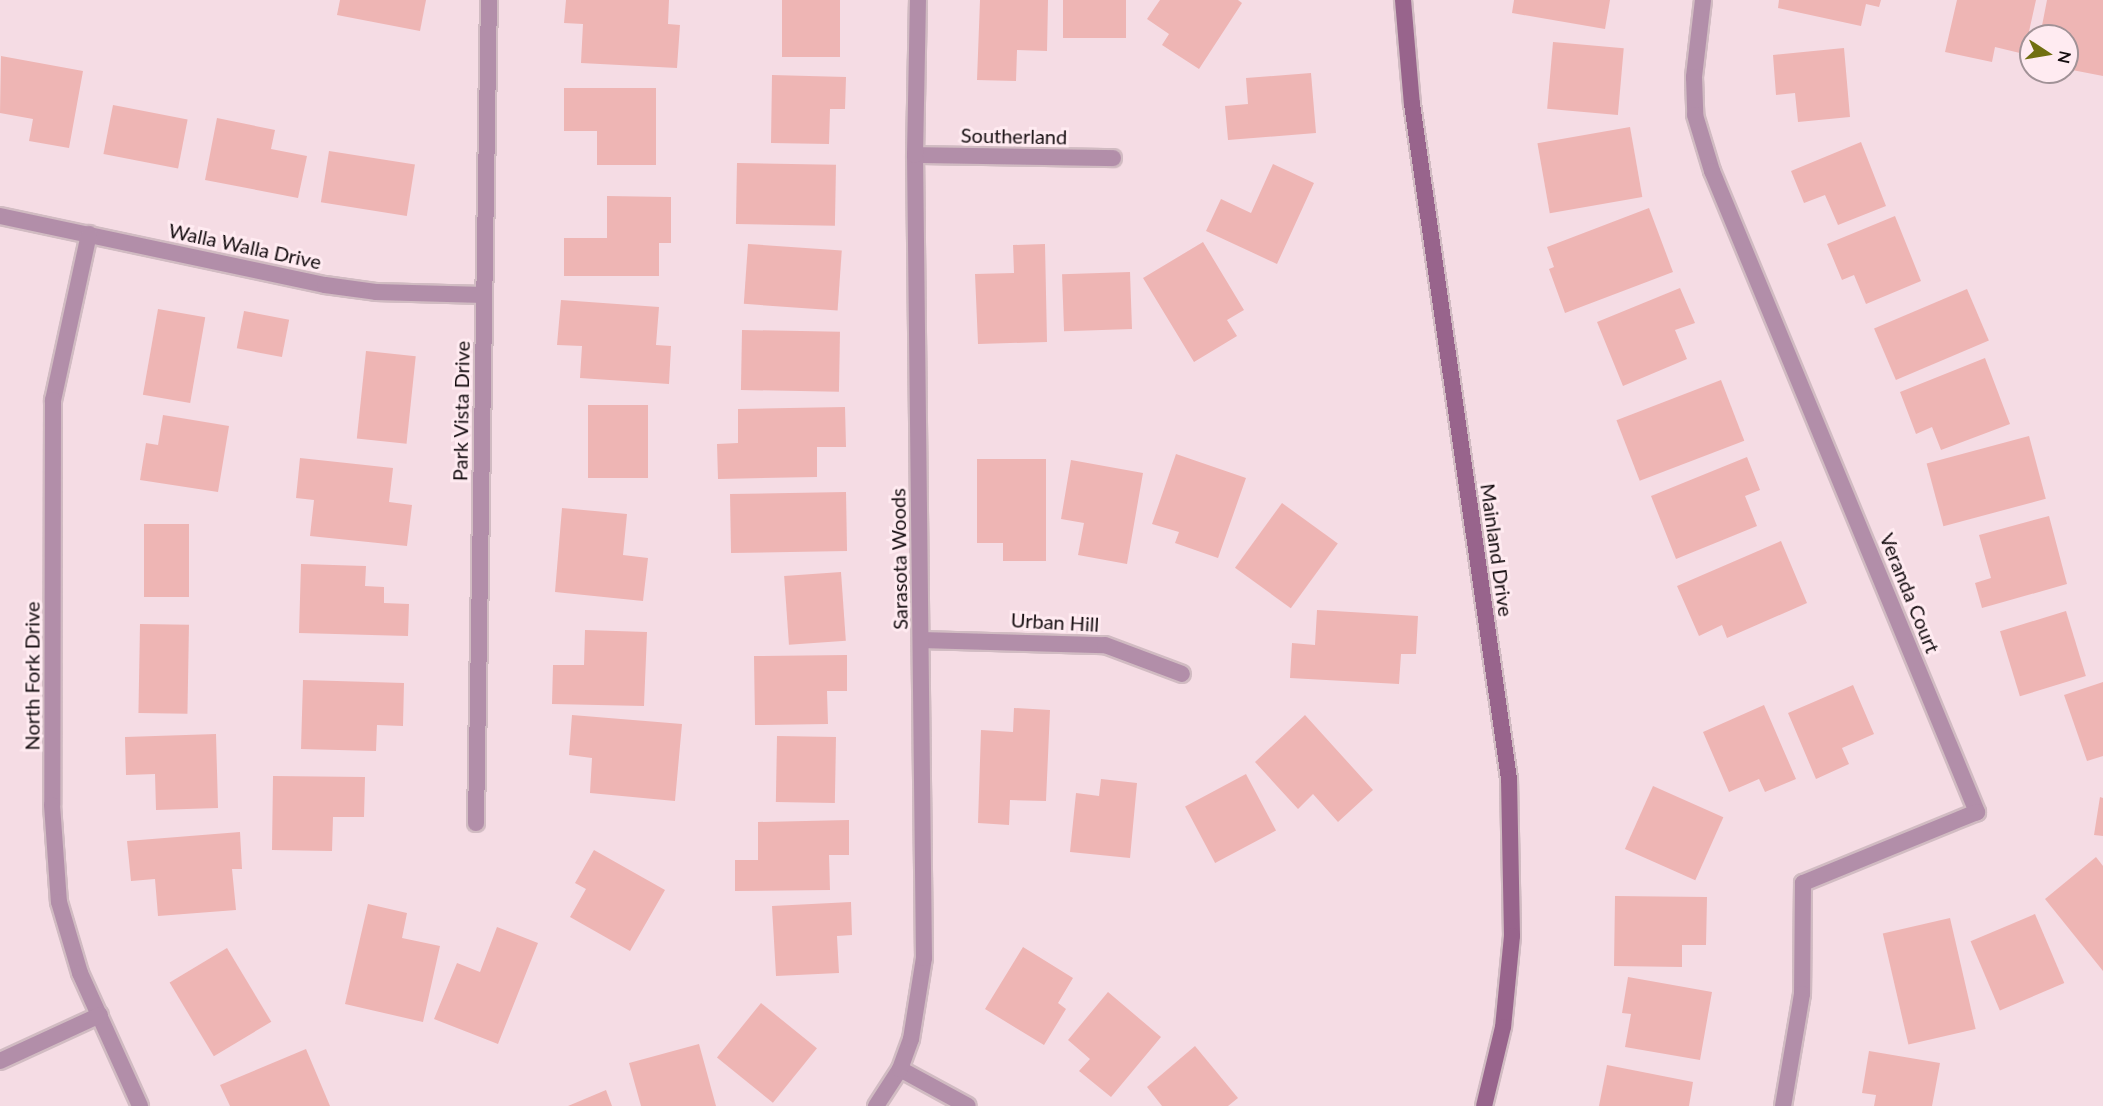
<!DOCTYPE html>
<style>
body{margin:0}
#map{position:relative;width:2103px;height:1106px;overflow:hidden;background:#f5dce4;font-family:Lato,sans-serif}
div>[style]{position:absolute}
.building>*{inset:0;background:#eeb5b4;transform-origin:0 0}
.roads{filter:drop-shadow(2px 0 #d1bbc2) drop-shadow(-2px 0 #d1bbc2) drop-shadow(0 2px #d1bbc2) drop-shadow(0 -2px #d1bbc2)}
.minor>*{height:16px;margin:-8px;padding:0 8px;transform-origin:8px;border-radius:8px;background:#b28ea9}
.secondary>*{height:16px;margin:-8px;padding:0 8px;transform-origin:8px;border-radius:8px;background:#98648c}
span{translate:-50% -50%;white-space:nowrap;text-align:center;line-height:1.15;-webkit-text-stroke:6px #ffebf1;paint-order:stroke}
.street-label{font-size:20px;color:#150d10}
.north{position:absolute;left:2019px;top:24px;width:60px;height:60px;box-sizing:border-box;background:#ffebf1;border:2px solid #a19297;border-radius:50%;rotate:102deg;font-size:16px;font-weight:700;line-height:24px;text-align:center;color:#150d10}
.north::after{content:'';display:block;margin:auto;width:21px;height:27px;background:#716f10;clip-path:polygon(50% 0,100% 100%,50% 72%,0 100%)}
</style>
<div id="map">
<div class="building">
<div style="clip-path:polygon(340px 0,426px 0,420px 31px,337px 15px)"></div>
<div style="clip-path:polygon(566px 0,669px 0,668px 24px,680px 25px,677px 68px,581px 63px,583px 24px,564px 23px)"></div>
<div style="left:782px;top:0;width:58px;height:57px"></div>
<div style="clip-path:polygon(980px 0,1048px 0,1047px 51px,1017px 50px,1016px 81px,977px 80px)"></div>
<div style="left:1063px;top:0;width:63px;height:38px"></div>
<div style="clip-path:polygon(1160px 0,1238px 0,1242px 3px,1199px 69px,1162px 45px,1169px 34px,1147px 19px)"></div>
<div style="clip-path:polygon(1514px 0,1610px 0,1605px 29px,1512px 13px)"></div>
<div style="clip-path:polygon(1779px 0,1881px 0,1879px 7px,1866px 4px,1861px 26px,1778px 8px)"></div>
<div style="clip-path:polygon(1957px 0,2036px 0,2024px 54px,1995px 47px,1992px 62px,1945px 52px)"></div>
<div style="clip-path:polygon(2047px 0,2103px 0,2103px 76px,2067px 69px,2067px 36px,2040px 36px)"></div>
<div style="left:1553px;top:42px;width:71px;height:67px;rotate:5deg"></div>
<div style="clip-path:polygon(1844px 48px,1850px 117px,1798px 122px,1795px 93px,1776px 95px,1773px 55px)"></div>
<div style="clip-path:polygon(1px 56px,83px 71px,69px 148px,29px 141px,33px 119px,0 113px)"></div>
<div style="clip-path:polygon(1311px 73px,1316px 133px,1228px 140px,1225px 106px,1248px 104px,1246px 78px)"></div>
<div style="clip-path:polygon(772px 75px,846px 77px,845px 109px,830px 109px,829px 144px,771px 143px)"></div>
<div style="clip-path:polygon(564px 88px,656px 88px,656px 165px,597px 165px,597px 131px,564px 131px)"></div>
<div style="left:113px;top:105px;width:76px;height:50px;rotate:11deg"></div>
<div style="clip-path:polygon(217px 118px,275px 130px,271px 149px,307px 156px,298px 198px,205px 180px)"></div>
<div style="left:1630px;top:127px;width:71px;height:94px;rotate:80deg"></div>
<div style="clip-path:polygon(1861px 142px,1886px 206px,1838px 225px,1825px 195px,1804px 203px,1791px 171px)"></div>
<div style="left:329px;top:151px;width:87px;height:52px;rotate:9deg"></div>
<div style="left:737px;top:163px;width:99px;height:61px;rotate:1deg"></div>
<div style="clip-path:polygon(1273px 164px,1314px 183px,1277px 264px,1206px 231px,1221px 199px,1251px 213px)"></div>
<div style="clip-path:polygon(607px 196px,671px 197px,671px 243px,659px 243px,659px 276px,564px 276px,564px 238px,607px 238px)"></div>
<div style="clip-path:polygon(1649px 208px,1673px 272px,1565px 313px,1549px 269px,1554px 267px,1547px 247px)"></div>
<div style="clip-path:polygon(1895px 216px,1921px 281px,1866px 304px,1854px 275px,1842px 280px,1827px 244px)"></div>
<div style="clip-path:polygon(1203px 242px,1244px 310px,1227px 320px,1237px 336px,1194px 362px,1143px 278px)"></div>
<div style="left:748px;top:244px;width:94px;height:60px;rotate:4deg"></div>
<div style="clip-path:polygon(1045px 244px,1047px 342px,978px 344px,975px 274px,1014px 273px,1013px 245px)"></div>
<div style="left:1130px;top:272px;width:57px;height:68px;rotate:88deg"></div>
<div style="clip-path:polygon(1680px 288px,1695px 323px,1675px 330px,1687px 359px,1623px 386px,1597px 322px)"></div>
<div style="left:1967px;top:289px;width:56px;height:101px;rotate:67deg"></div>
<div style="clip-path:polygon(561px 300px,659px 307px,656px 345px,671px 346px,669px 384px,580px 378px,582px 346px,557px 345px)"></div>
<div style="left:158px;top:309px;width:48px;height:87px;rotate:10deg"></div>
<div style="left:244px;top:311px;width:46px;height:38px;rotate:11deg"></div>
<div style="left:742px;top:330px;width:98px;height:60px;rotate:1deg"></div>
<div style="left:366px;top:351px;width:50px;height:88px;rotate:6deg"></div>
<div style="clip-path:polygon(1985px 358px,2010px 424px,1941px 450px,1932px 427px,1916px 434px,1900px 392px)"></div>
<div style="left:1721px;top:380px;width:65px;height:112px;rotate:69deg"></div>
<div style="left:588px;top:405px;width:60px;height:73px"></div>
<div style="clip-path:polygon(845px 407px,846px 447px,817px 447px,817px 477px,718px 479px,717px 444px,738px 443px,738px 409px)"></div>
<div style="clip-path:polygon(163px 415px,229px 426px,218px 492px,140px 480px,146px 443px,158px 445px)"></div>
<div style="left:2029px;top:436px;width:65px;height:106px;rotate:75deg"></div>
<div style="clip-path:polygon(1176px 454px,1246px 478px,1218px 558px,1175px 543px,1179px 532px,1152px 524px)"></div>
<div style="clip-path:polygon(1747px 457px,1760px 490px,1745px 496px,1757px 526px,1676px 559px,1651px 496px)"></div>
<div style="clip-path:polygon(300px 458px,393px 468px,389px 502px,412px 505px,407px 546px,310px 536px,314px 500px,296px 498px)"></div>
<div style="clip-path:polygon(977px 459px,1046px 459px,1046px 561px,1003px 561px,1003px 543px,977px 543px)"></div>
<div style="clip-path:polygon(1071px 460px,1143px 473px,1127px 564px,1078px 555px,1084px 523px,1061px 519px)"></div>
<div style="left:846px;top:492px;width:59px;height:116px;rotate:89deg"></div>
<div style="left:1282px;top:503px;width:69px;height:80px;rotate:36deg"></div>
<div style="clip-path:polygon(562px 508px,627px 514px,623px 555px,648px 558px,643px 601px,555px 592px)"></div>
<div style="clip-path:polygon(2049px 516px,2067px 584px,1982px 608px,1975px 583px,1991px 578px,1979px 535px)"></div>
<div style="left:144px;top:524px;width:45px;height:73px"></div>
<div style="clip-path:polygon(1781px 541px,1807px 603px,1727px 638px,1722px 625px,1699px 636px,1677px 586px)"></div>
<div style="clip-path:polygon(301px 564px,366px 566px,365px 586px,384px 587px,384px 603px,409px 604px,408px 636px,299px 633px)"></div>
<div style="left:841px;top:572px;width:69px;height:57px;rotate:86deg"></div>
<div style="clip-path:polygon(1317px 610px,1418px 616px,1416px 654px,1401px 654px,1399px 684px,1290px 678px,1292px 643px,1315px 645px)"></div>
<div style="left:2066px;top:611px;width:68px;height:69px;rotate:73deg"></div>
<div style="left:140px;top:624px;width:49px;height:89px;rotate:1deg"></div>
<div style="clip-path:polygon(585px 630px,647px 632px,644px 706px,552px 704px,553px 665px,584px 665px)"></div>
<div style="clip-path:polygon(847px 655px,847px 691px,827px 691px,828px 724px,755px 725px,754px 656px)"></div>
<div style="clip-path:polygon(303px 680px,404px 683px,403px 726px,377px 725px,376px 751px,301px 749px)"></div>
<div style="clip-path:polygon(2103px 682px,2103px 756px,2087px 761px,2064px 695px)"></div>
<div style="clip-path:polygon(1853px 685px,1874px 734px,1842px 748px,1849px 764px,1816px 779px,1788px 713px)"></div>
<div style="clip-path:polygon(1764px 705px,1796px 779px,1765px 792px,1759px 779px,1729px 792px,1703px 732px)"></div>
<div style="clip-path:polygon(1014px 708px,1050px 710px,1046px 801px,1010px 800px,1009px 825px,978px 823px,981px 730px,1013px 732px)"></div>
<div style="clip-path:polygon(572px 715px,682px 724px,675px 801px,590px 793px,592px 758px,569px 755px)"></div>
<div style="clip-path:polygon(1305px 715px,1373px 790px,1338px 822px,1313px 794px,1298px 809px,1255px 762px)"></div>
<div style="clip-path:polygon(216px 734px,218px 808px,156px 810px,155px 774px,126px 775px,125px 737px)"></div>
<div style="left:777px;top:736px;width:59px;height:66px;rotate:1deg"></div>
<div style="left:1246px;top:774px;width:64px;height:69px;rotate:62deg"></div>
<div style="clip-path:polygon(273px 776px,365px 777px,364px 817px,333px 817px,332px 851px,272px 850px)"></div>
<div style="clip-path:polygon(1101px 779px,1137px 783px,1130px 858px,1070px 852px,1076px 793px,1099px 796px)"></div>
<div style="left:1653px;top:786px;width:77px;height:69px;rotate:24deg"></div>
<div style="clip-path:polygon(2100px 797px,2103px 798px,2103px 836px,2094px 835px)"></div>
<div style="clip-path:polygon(849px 820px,849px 855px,829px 855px,830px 890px,735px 891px,735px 860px,758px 860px,758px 822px)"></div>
<div style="clip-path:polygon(240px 832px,242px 869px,232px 869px,236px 910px,158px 916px,155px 879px,131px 881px,127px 841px)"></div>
<div style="clip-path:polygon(594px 850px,665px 890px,630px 951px,570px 917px,586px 889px,575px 883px)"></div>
<div style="clip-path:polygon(2096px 857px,2103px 866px,2103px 971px,2045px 899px)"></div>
<div style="clip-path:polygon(1615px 896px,1707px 897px,1706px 945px,1682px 945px,1682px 967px,1614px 966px)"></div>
<div style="clip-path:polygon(851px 902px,852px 935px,837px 936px,839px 973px,776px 976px,772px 906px)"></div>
<div style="clip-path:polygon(368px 904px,407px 913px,402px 938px,440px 946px,423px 1022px,345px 1004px)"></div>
<div style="left:2035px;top:914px;width:75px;height:70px;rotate:67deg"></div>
<div style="left:1950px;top:918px;width:114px;height:69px;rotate:77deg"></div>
<div style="clip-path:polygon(497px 927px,538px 943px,498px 1044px,434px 1019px,457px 963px,480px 972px)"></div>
<div style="clip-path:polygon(1023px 947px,1073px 978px,1058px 1003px,1066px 1009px,1044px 1045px,985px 1009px)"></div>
<div style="left:227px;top:948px;width:86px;height:67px;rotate:59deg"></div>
<div style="clip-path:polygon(1628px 977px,1712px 992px,1700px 1060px,1625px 1047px,1631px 1014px,1622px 1013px)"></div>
<div style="clip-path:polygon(1108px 992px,1161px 1037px,1111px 1097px,1079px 1071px,1090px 1059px,1068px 1040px)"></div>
<div style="left:761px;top:1003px;width:72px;height:70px;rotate:39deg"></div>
<div style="clip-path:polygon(699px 1044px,716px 1106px,641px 1106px,629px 1063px)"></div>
<div style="clip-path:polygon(1195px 1046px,1238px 1098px,1228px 1106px,1162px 1106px,1147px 1087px)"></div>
<div style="clip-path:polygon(306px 1049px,330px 1106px,230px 1106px,220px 1085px)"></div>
<div style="clip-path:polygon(1869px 1051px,1940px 1063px,1932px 1106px,1874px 1106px,1876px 1095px,1862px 1093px)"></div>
<div style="clip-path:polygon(1607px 1065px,1693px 1082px,1689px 1106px,1599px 1106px)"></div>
<div style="clip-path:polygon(606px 1090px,612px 1106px,568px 1106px)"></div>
</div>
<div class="roads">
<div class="minor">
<div style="left:1703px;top:0;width:78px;rotate:96.7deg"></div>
<div style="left:1694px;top:77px;width:38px;rotate:88deg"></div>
<div style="left:1695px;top:115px;width:59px;rotate:73.1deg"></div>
<div style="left:1712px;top:171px;width:694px;rotate:67.54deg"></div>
<div style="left:1977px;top:812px;width:188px;rotate:157.8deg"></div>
<div style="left:1803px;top:883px;width:111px;rotate:90.5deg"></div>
<div style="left:1802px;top:994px;width:114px;rotate:99.6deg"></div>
<div style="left:915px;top:155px;width:198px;rotate:0.9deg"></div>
<div style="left:0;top:216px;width:332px;rotate:12deg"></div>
<div style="left:325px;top:285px;width:51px;rotate:7.8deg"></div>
<div style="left:376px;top:292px;width:108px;rotate:1.6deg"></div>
<div style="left:89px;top:234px;width:170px;rotate:102.2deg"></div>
<div style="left:53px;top:400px;width:405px;rotate:90.1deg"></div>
<div style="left:52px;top:805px;width:97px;rotate:85.9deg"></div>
<div style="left:59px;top:902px;width:74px;rotate:73.5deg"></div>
<div style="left:80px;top:973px;width:146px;rotate:65.7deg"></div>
<div style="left:921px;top:640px;width:184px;rotate:1.6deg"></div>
<div style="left:1105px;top:645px;width:82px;rotate:20.6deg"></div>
<div style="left:476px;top:823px;width:823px;rotate:-89.1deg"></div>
<div style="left:0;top:1061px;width:110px;rotate:-24.7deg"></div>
<div style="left:900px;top:1069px;width:77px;rotate:28.6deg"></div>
<div style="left:876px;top:1106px;width:44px;rotate:-57deg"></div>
<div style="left:900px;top:1069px;width:32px;rotate:-70deg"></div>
<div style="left:911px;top:1039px;width:82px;rotate:-80.9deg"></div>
<div style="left:924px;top:958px;width:803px;rotate:-90.64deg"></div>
<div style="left:915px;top:155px;width:155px;rotate:-88.9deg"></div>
</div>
<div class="secondary">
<div style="left:1403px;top:0;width:104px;rotate:85.1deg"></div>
<div style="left:1412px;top:104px;width:682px;rotate:81.82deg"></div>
<div style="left:1509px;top:779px;width:157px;rotate:88.9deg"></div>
<div style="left:1512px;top:936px;width:91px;rotate:95.6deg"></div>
<div style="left:1503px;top:1027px;width:81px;rotate:103.5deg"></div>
</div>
</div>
<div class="street-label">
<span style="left:1014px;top:136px;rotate:1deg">Southerland</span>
<span style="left:245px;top:246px;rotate:12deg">Walla Walla Drive</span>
<span style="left:461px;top:411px;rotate:-89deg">Park Vista Drive</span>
<span style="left:1497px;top:550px;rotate:82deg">Mainland Drive</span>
<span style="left:899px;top:559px;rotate:-91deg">Sarasota Woods</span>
<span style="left:1910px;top:593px;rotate:68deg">Veranda Court</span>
<span style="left:1055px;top:622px;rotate:3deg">Urban Hill</span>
<span style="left:32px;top:676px;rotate:-90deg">North Fork Drive</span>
</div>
<div class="north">N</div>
</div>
